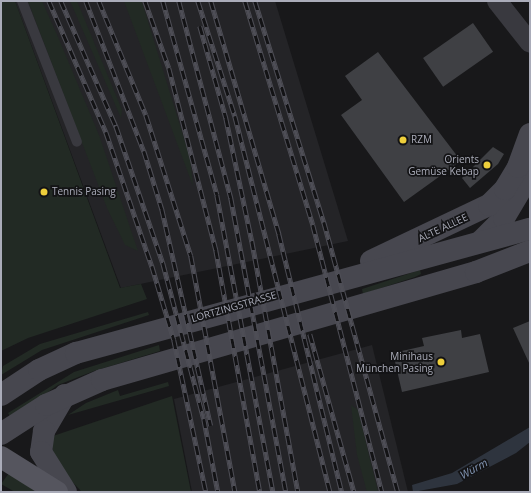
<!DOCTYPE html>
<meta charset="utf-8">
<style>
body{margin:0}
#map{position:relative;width:531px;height:493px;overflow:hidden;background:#18181a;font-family:"Open Sans",sans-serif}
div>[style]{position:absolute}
.built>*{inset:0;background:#242427}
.green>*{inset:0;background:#222a24}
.water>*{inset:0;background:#2e343e}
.building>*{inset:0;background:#3f4044;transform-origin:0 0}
.lane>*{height:10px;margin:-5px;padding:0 5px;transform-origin:5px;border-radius:5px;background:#39393f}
.street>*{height:20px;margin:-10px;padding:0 10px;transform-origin:10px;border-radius:10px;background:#39393f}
.secondary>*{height:22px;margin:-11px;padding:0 11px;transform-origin:11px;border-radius:11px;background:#47474f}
.primary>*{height:22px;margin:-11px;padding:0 11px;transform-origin:11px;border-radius:11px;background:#55555e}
.rail>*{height:4.5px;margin-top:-2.25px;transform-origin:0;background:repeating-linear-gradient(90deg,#131315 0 9px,#4e4e56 0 18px);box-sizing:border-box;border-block:1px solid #4e4e56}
.dots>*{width:11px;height:11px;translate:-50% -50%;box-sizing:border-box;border:2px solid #131315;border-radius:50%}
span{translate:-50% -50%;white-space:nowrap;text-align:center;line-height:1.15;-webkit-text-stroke:3.5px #131315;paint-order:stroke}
.poi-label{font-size:10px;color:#aaacb9}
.left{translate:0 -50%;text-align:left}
.right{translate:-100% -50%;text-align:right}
.street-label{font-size:10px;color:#aaacb9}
.water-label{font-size:11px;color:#8295b3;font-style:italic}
.frame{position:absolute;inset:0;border:2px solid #aaacb9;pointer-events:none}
</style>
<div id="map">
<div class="built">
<div style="clip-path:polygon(15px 1px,275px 1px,348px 241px,121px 288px)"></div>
<div style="clip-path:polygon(372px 345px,408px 492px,192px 492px,174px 399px)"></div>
</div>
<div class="green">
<div style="clip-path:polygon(1px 1px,15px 1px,120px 288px,141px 284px,147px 299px,28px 338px,1px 351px)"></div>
<div style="clip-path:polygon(28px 1px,42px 1px,58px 37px,99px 135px,138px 251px,125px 245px,107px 208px)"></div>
<div style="clip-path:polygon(70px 1px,77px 1px,122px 110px,121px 118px)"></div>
<div style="clip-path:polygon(124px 1px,142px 2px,190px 158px,193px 186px)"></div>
<div style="clip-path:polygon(420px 270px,421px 274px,415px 277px,363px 294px,362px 289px)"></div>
<div style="clip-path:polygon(148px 312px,149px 315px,42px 350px,1px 375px,3px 366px,40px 344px)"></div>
<div style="clip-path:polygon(159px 345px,160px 351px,94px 371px,58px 385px,11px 418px,8px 413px,74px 372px)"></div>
<div style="clip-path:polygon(168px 382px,169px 386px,68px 415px,86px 403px,118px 390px,120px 396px)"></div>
<div style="clip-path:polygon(172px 396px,191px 492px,82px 492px,57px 466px,51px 443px,53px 436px)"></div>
<div style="clip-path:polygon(351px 405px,358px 410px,378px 492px,367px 492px,357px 455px)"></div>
<div style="clip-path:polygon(9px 473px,18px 479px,36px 492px,15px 492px,1px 484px)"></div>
</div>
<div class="water">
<div style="clip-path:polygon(530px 427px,530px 442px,516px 453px,457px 484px,413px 492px,412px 485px,452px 473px)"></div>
</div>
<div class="building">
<div style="left:473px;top:23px;width:35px;height:61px;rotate:55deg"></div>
<div style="clip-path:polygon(378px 52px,461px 161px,404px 202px,341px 115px,362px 100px,345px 76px)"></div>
<div style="clip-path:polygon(493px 147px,504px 154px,498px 164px,470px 188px,462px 178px)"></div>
<div style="clip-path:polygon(530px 321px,530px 365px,513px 328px)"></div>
<div style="clip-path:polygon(461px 330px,462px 338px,480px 334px,489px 372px,402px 392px,393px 353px,424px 346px,422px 338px)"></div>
</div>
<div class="lane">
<div style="left:22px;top:1px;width:151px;rotate:68.7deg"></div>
</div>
<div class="street">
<div style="left:497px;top:1px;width:53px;rotate:51.8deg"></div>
</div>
<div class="secondary">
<div style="left:481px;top:241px;width:33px;rotate:-45deg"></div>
<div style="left:504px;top:218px;width:51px;rotate:-59.4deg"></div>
<div style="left:371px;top:261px;width:131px;rotate:-25.4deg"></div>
<div style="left:489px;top:205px;width:23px;rotate:-45deg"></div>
<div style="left:505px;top:189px;width:26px;rotate:-59deg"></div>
<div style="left:518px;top:167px;width:35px;rotate:-70deg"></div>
<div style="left:1px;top:395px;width:45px;rotate:-33.3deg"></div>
<div style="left:39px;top:370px;width:41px;rotate:-24.7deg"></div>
<div style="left:76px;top:353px;width:471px;rotate:-15.3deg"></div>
<div style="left:65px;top:395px;width:42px;rotate:120.3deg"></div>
<div style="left:44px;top:431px;width:21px;rotate:98deg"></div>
<div style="left:41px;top:452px;width:47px;rotate:58deg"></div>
<div style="left:1px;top:434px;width:54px;rotate:-32.8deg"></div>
<div style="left:46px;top:405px;width:61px;rotate:-24.1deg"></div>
<div style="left:102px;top:380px;width:389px;rotate:-16.1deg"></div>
<div style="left:476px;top:272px;width:58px;rotate:-21.3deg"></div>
</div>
<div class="primary">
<div style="left:1px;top:457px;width:66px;rotate:32deg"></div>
</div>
<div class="rail">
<div style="left:49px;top:1px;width:143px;rotate:66.5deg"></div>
<div style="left:106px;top:132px;width:142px;rotate:71.1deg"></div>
<div style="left:152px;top:266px;width:77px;rotate:73.4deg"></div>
<div style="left:174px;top:340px;width:155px;rotate:78.1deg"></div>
<div style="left:61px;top:1px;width:137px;rotate:66.3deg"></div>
<div style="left:116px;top:126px;width:145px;rotate:71.1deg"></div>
<div style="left:163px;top:263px;width:161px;rotate:75.3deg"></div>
<div style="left:204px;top:419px;width:74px;rotate:79.1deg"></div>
<div style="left:86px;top:1px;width:161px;rotate:68.9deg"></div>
<div style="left:144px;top:151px;width:61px;rotate:72.8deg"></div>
<div style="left:162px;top:209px;width:222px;rotate:77.3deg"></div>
<div style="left:99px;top:1px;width:123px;rotate:67.6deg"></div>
<div style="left:146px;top:115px;width:148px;rotate:72.3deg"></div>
<div style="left:191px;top:256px;width:240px;rotate:79.4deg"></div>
<div style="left:145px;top:1px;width:71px;rotate:70.3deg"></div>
<div style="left:169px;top:68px;width:188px;rotate:75.5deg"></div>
<div style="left:216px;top:250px;width:246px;rotate:79.7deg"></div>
<div style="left:163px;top:1px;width:201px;rotate:74.4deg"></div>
<div style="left:217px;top:195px;width:302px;rotate:79.3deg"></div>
<div style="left:179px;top:1px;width:204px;rotate:75.2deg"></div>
<div style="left:231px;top:198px;width:299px;rotate:79.4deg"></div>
<div style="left:198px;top:1px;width:121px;rotate:72.2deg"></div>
<div style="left:235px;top:116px;width:388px;rotate:75.8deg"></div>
<div style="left:211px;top:1px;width:243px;rotate:73.7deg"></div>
<div style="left:279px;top:234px;width:266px;rotate:76.3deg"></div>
<div style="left:245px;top:1px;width:234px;rotate:73.1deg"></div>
<div style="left:313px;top:225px;width:276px;rotate:75.5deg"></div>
<div style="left:255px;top:1px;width:232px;rotate:72.7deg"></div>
<div style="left:324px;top:222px;width:280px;rotate:74.7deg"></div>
<div style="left:200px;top:26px;width:96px;rotate:74.2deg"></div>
<div style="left:226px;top:118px;width:126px;rotate:78.1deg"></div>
<div style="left:252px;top:241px;width:255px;rotate:79.6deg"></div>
<div style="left:310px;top:334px;width:164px;rotate:74.4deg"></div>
</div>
<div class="dots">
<div style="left:403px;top:140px;background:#eecf3b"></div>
<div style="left:487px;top:165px;background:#eecf3b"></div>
<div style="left:44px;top:192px;background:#eecf3b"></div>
<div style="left:441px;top:362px;background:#eecf3b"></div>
</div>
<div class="poi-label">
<span class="left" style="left:411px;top:140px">RZM</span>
<span class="right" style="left:479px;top:165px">Orients<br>Gemüse Kebap</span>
<span class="left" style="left:52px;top:192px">Tennis Pasing</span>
<span class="right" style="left:433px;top:362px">Minihaus<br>München Pasing</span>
</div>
<div class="street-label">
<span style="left:443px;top:228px;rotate:-25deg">ALTE ALLEE</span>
<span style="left:234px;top:307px;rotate:-16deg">LORTZINGSTRASSE</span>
</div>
<div class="water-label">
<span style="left:474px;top:469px;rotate:-29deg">Würm</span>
</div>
<div class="frame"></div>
</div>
